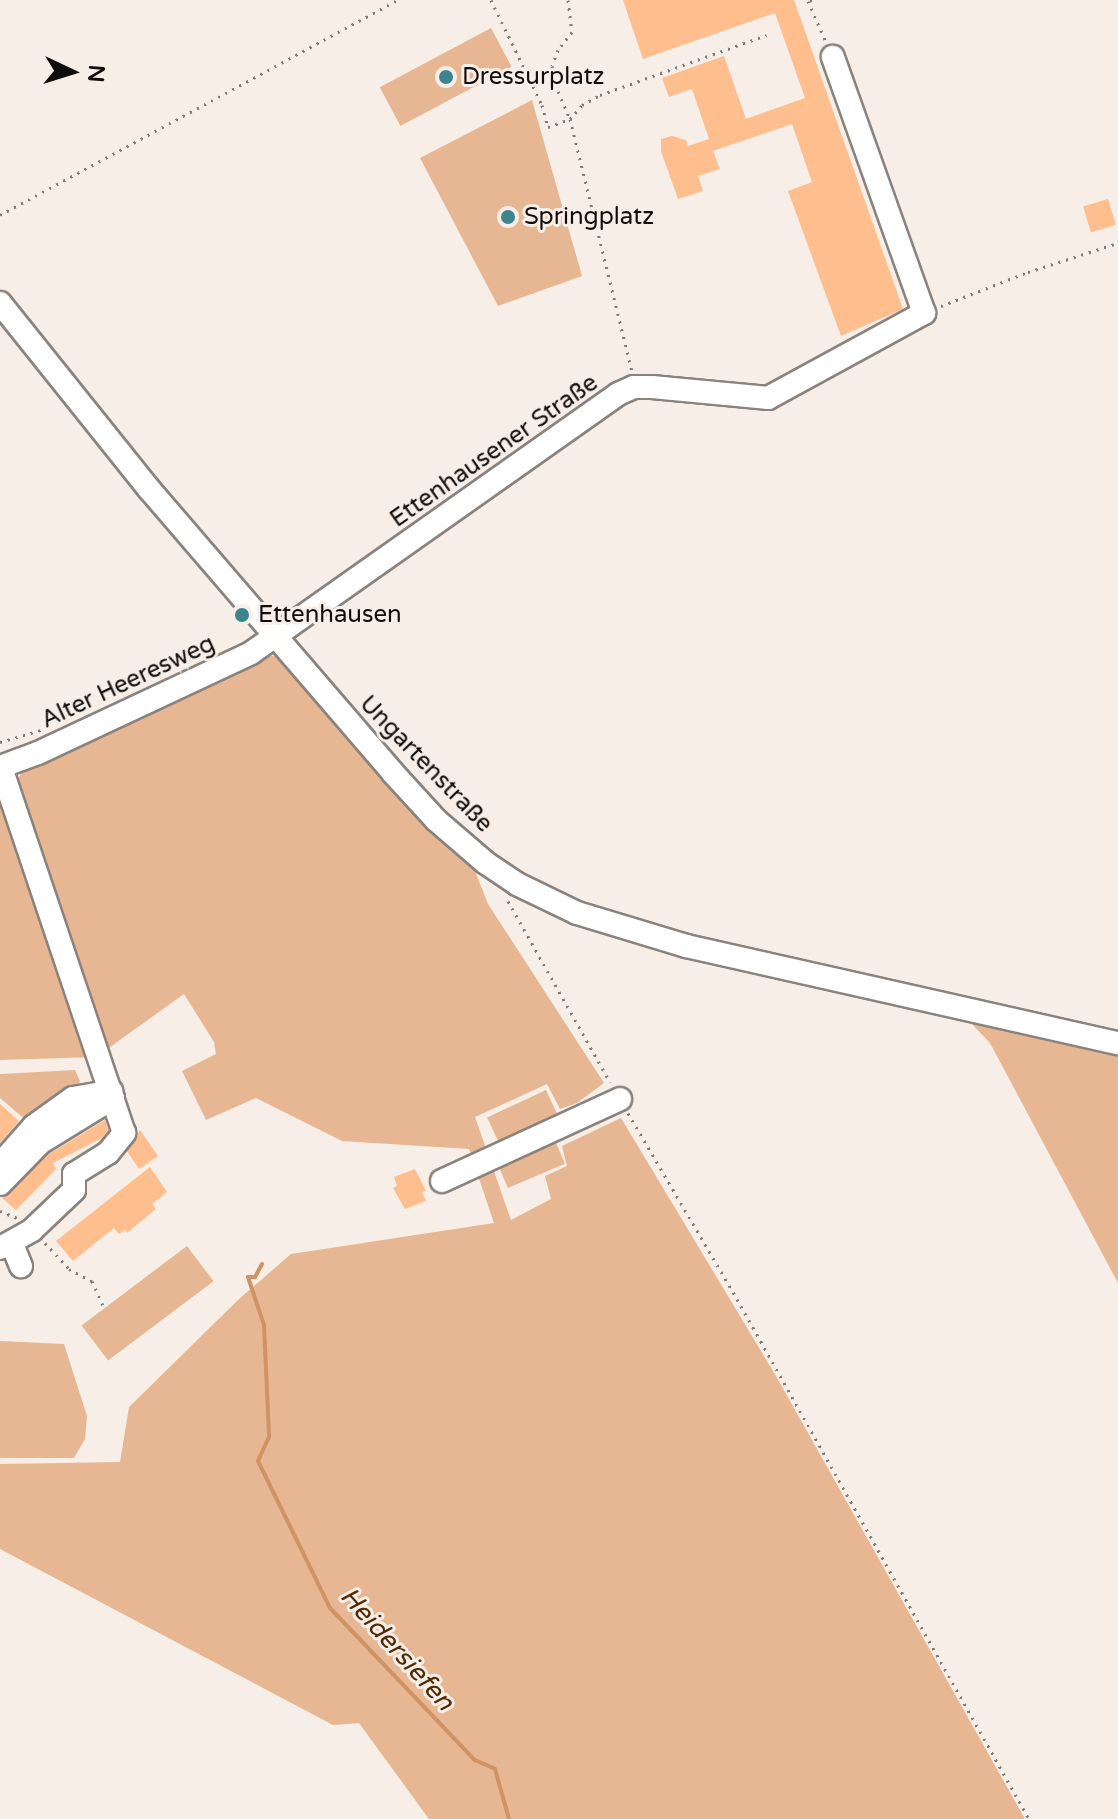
<!DOCTYPE html>
<meta charset="utf-8">
<style>
body{margin:0}
#map{position:relative;width:1118px;height:1819px;overflow:hidden;background:#f7eee8;font-family:"Varela Round",sans-serif}
div>[style]{position:absolute}
.green>*{inset:0;background:#e7b793;transform-origin:0 0}
.stream>*{height:4px;margin:-2px;padding:0 2px;transform-origin:2px;border-radius:2px;background:#d09364}
.building>*{inset:0;background:#febe8e;transform-origin:0 0}
.path>*{height:3px;margin-top:-1.5px;transform-origin:0;background:repeating-linear-gradient(90deg,#817b77 0 2px,transparent 0 8px)}
.roads{filter:drop-shadow(2px 0 #8a837d) drop-shadow(-2px 0 #8a837d) drop-shadow(0 2px #8a837d) drop-shadow(0 -2px #8a837d)}
.minor>*{height:22px;margin:-11px;padding:0 11px;transform-origin:11px;border-radius:11px;background:#fff}
.dots>*{width:22px;height:22px;translate:-50% -50%;box-sizing:border-box;border:4px solid #f7eee8;border-radius:50%}
span{translate:-50% -50%;white-space:nowrap;text-align:center;line-height:1.15;-webkit-text-stroke:6px #f7eee8;paint-order:stroke}
.poi-label{font-size:24px;color:#100d0b}
.left{translate:0 -50%;text-align:left}
.street-label{font-size:24px;color:#100d0b}
.water-label{font-size:26px;color:#522a03;font-style:italic}
.north{position:absolute;left:32px;top:32px;width:80px;height:80px;-webkit-text-stroke:6px #f7eee8;paint-order:stroke;rotate:94deg;font-size:22px;font-weight:700;line-height:32px;text-align:center;color:#100d0b}
.north::after{content:'';display:block;margin:auto;width:28px;height:36px;background:#100d0b;clip-path:polygon(50% 0,100% 100%,50% 72%,0 100%)}
</style>
<div id="map">
<div class="green">
<div style="left:491px;top:28px;width:44px;height:126px;rotate:62deg"></div>
<div style="clip-path:polygon(532px 100px,582px 276px,498px 306px,420px 158px)"></div>
<div style="clip-path:polygon(277px 655px,433px 829px,473px 866px,488px 904px,604px 1083px,577px 1103px,560px 1109px,547px 1084px,475px 1117px,511px 1220px,551px 1199px,545px 1176px,567px 1166px,562px 1146px,621px 1118px,776px 1376px,1025px 1819px,429px 1819px,359px 1723px,333px 1725px,0 1549px,0 1464px,120px 1462px,129px 1407px,239px 1299px,291px 1254px,494px 1223px,469px 1149px,342px 1141px,256px 1098px,206px 1120px,182px 1071px,216px 1054px,214px 1042px,184px 994px,106px 1050px,13px 790px,24px 767px,42px 763px,266px 657px)"></div>
<div style="clip-path:polygon(0 790px,94px 1057px,0 1060px)"></div>
<div style="clip-path:polygon(970px 1022px,1118px 1054px,1118px 1283px,990px 1043px)"></div>
<div style="clip-path:polygon(75px 1070px,80px 1081px,77px 1088px,27px 1121px,0 1098px,0 1074px)"></div>
<div style="left:546px;top:1090px;width:31px;height:65px;rotate:65deg"></div>
<div style="left:554px;top:1138px;width:28px;height:62px;rotate:67deg"></div>
<div style="left:187px;top:1246px;width:44px;height:132px;rotate:53deg"></div>
<div style="clip-path:polygon(0 1341px,64px 1344px,87px 1416px,85px 1439px,74px 1458px,0 1458px)"></div>
</div>
<div class="stream">
<div style="left:262px;top:1264px;width:15px;rotate:118deg"></div>
<div style="left:255px;top:1277px;width:7px;rotate:180deg"></div>
<div style="left:248px;top:1277px;width:51px;rotate:71.6deg"></div>
<div style="left:264px;top:1325px;width:112px;rotate:87.4deg"></div>
<div style="left:269px;top:1437px;width:26px;rotate:115deg"></div>
<div style="left:258px;top:1461px;width:164px;rotate:63.9deg"></div>
<div style="left:330px;top:1608px;width:210px;rotate:46.4deg"></div>
<div style="left:475px;top:1760px;width:22px;rotate:24deg"></div>
<div style="left:495px;top:1769px;width:52px;rotate:74.4deg"></div>
</div>
<div class="building">
<div style="clip-path:polygon(623px 0,794px 0,903px 309px,841px 336px,788px 191px,812px 182px,792px 124px,713px 151px,720px 169px,698px 176px,703px 191px,678px 199px,661px 151px,661px 139px,672px 136px,686px 140px,688px 146px,709px 139px,692px 89px,669px 97px,662px 78px,724px 56px,746px 119px,805px 98px,775px 13px,643px 59px)"></div>
<div style="left:1108px;top:199px;width:27px;height:26px;rotate:73deg"></div>
<div style="clip-path:polygon(0 1104px,19px 1121px,0 1143px)"></div>
<div style="clip-path:polygon(105px 1120px,108px 1130px,102px 1138px,53px 1163px,56px 1169px,16px 1210px,2px 1198px,49px 1154px)"></div>
<div style="clip-path:polygon(140px 1130px,158px 1156px,139px 1169px,127px 1151px)"></div>
<div style="clip-path:polygon(150px 1167px,167px 1192px,152px 1204px,156px 1209px,127px 1233px,125px 1230px,119px 1234px,114px 1228px,73px 1261px,56px 1241px)"></div>
<div style="clip-path:polygon(415px 1169px,426px 1191px,422px 1192px,426px 1201px,405px 1209px,393px 1188px,397px 1186px,394px 1177px)"></div>
</div>
<div class="path">
<div style="left:491px;top:0;width:117px;rotate:64.1deg"></div>
<div style="left:542px;top:105px;width:23px;rotate:75deg"></div>
<div style="left:548px;top:127px;width:23px;rotate:-20deg"></div>
<div style="left:570px;top:119px;width:18px;rotate:-49deg"></div>
<div style="left:582px;top:105px;width:21px;rotate:-29deg"></div>
<div style="left:600px;top:95px;width:177px;rotate:-19.8deg"></div>
<div style="left:568px;top:0;width:32px;rotate:83deg"></div>
<div style="left:572px;top:32px;width:23px;rotate:128deg"></div>
<div style="left:558px;top:50px;width:17px;rotate:111deg"></div>
<div style="left:552px;top:66px;width:18px;rotate:81deg"></div>
<div style="left:555px;top:84px;width:38px;rotate:67deg"></div>
<div style="left:570px;top:119px;width:260px;rotate:76.2deg"></div>
<div style="left:812px;top:0;width:4px;rotate:166deg"></div>
<div style="left:808px;top:1px;width:45px;rotate:66.3deg"></div>
<div style="left:0;top:215px;width:452px;rotate:-28.4deg"></div>
<div style="left:941px;top:306px;width:93px;rotate:-21.3deg"></div>
<div style="left:1028px;top:272px;width:95px;rotate:-17.9deg"></div>
<div style="left:0;top:742px;width:43px;rotate:-16.3deg"></div>
<div style="left:508px;top:901px;width:208px;rotate:60.6deg"></div>
<div style="left:628px;top:1113px;width:216px;rotate:59.6deg"></div>
<div style="left:737px;top:1299px;width:596px;rotate:60.68deg"></div>
<div style="left:0;top:1211px;width:18px;rotate:22deg"></div>
<div style="left:45px;top:1243px;width:35px;rotate:47deg"></div>
<div style="left:69px;top:1269px;width:26px;rotate:28deg"></div>
<div style="left:92px;top:1281px;width:32px;rotate:66deg"></div>
</div>
<div class="roads">
<div class="minor">
<div style="left:0;top:303px;width:238px;rotate:51.3deg"></div>
<div style="left:149px;top:489px;width:374px;rotate:49.3deg"></div>
<div style="left:393px;top:773px;width:64px;rotate:47.5deg"></div>
<div style="left:436px;top:820px;width:66px;rotate:40.7deg"></div>
<div style="left:486px;top:863px;width:37px;rotate:34deg"></div>
<div style="left:517px;top:884px;width:67px;rotate:25.8deg"></div>
<div style="left:577px;top:913px;width:114px;rotate:16.8deg"></div>
<div style="left:686px;top:946px;width:443px;rotate:12.7deg"></div>
<div style="left:0;top:767px;width:40px;rotate:-20.2deg"></div>
<div style="left:38px;top:753px;width:235px;rotate:-25.1deg"></div>
<div style="left:251px;top:653px;width:449px;rotate:-35.2deg"></div>
<div style="left:618px;top:394px;width:17px;rotate:-24deg"></div>
<div style="left:634px;top:387px;width:18px"></div>
<div style="left:652px;top:387px;width:117px;rotate:5.4deg"></div>
<div style="left:768px;top:398px;width:178px;rotate:-28.6deg"></div>
<div style="left:924px;top:313px;width:272px;rotate:-109.6deg"></div>
<div style="left:2px;top:1162px;width:48px;rotate:-48.4deg"></div>
<div style="left:34px;top:1126px;width:48px;rotate:-35.7deg"></div>
<div style="left:73px;top:1098px;width:39px;rotate:-10deg"></div>
<div style="left:442px;top:1181px;width:196px;rotate:-24.7deg"></div>
<div style="left:0;top:1184px;width:57px;rotate:-45.7deg"></div>
<div style="left:40px;top:1143px;width:86px;rotate:-31.7deg"></div>
<div style="left:12px;top:1244px;width:24px;rotate:68deg"></div>
<div style="left:0;top:1248px;width:37px;rotate:-29deg"></div>
<div style="left:32px;top:1230px;width:58px;rotate:-43.6deg"></div>
<div style="left:74px;top:1190px;width:16px;rotate:-90deg"></div>
<div style="left:74px;top:1174px;width:40px;rotate:-32deg"></div>
<div style="left:108px;top:1153px;width:26px;rotate:-51deg"></div>
<div style="left:124px;top:1133px;width:386px;rotate:-108.6deg"></div>
</div>
</div>
<div class="dots">
<div style="left:446px;top:77px;background:#3d848e"></div>
<div style="left:508px;top:217px;background:#3d848e"></div>
<div style="left:242px;top:615px;background:#3d848e"></div>
</div>
<div class="poi-label">
<span class="left" style="left:462px;top:77px">Dressurplatz</span>
<span class="left" style="left:524px;top:217px">Springplatz</span>
<span class="left" style="left:258px;top:615px">Ettenhausen</span>
</div>
<div class="street-label">
<span style="left:494px;top:451px;rotate:-35deg">Ettenhausener Straße</span>
<span style="left:128px;top:682px;rotate:-25deg">Alter Heeresweg</span>
<span style="left:426px;top:764px;rotate:46deg">Ungartenstraße</span>
</div>
<div class="water-label">
<span style="left:397px;top:1649px;rotate:48deg">Heidersiefen</span>
</div>
<div class="north">N</div>
</div>
